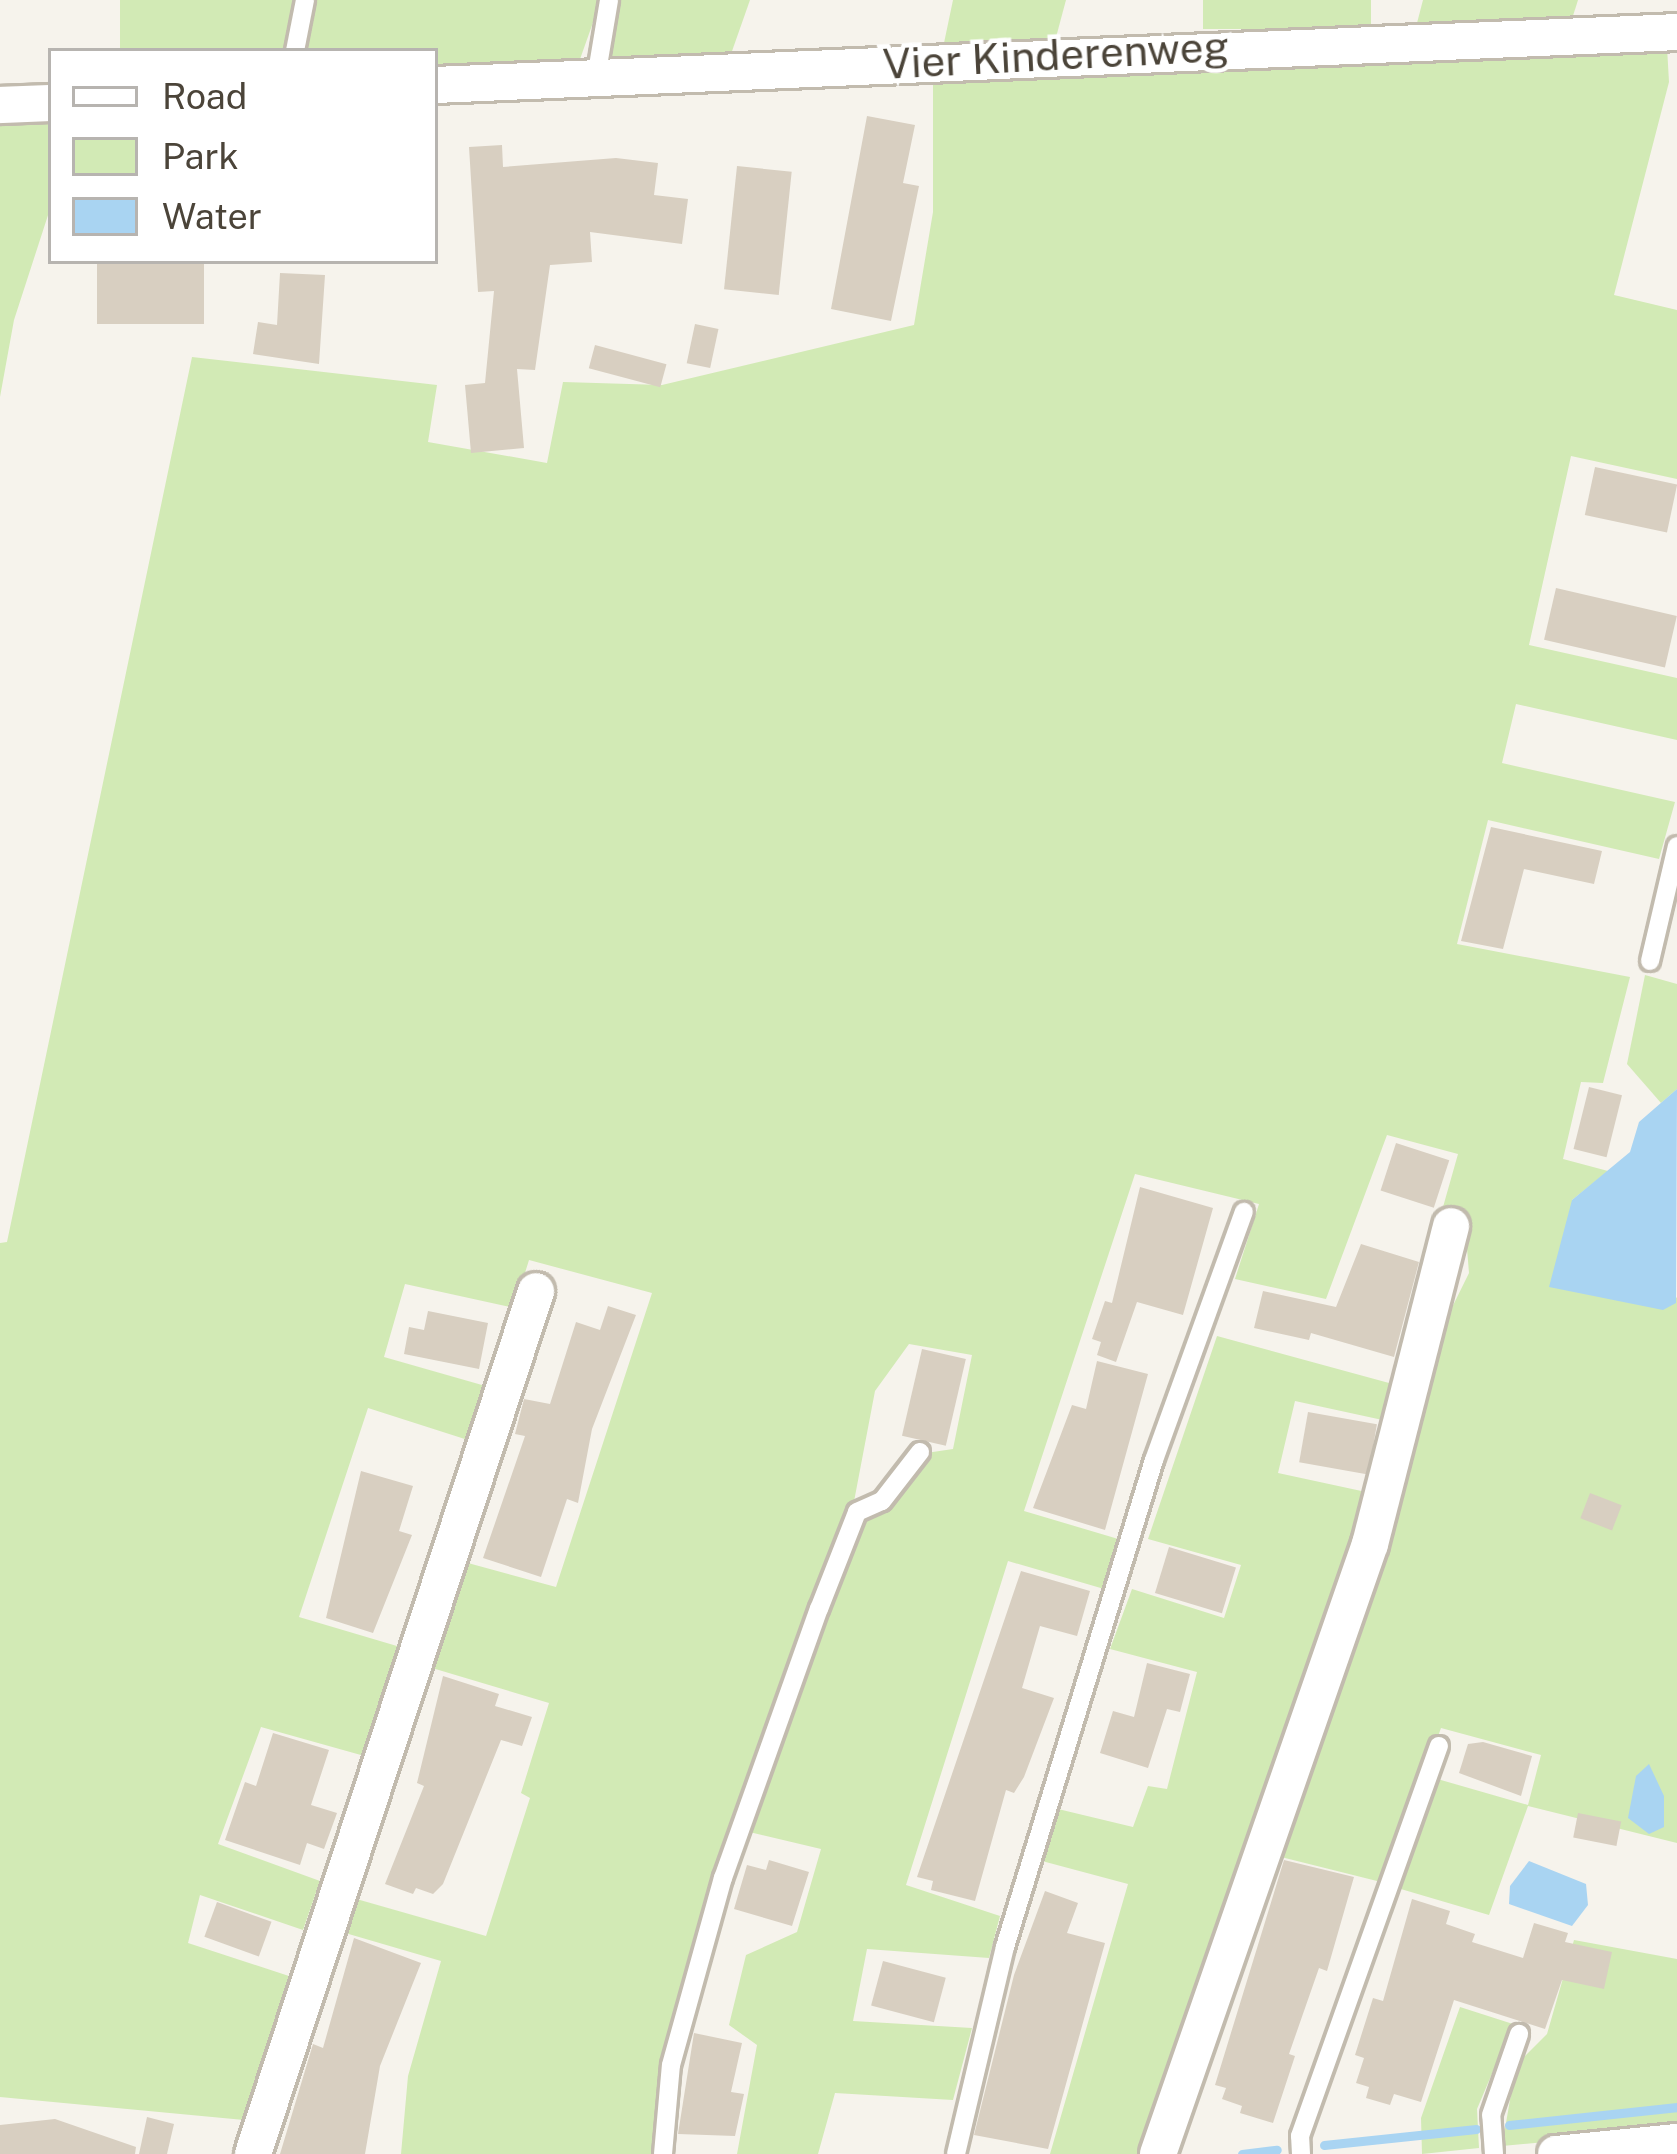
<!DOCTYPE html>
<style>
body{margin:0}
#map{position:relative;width:1677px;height:2154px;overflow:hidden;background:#f6f3ec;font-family:"Public Sans",sans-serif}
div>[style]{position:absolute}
.green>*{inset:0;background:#d2eab5;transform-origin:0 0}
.water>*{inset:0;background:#a9d4f2}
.stream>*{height:9px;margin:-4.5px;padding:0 4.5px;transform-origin:4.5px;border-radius:4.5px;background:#a9d4f2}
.building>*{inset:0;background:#d8cfc1;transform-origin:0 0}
.roads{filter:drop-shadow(3px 0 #c2bbae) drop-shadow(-3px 0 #c2bbae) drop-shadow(0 3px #c2bbae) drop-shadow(0 -3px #c2bbae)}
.service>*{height:18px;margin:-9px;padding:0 9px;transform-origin:9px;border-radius:9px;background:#fff}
.minor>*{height:36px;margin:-18px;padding:0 18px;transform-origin:18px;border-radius:18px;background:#fff}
span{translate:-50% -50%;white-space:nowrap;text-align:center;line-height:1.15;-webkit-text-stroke:9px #fff;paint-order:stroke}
.street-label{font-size:42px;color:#4b4439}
.legend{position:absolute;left:48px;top:48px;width:390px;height:216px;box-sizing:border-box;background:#fff;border:3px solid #b7b4b0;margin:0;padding:15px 21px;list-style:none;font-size:36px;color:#4b4439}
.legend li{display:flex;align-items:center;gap:24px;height:60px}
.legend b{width:60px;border:3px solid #b7b4b0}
</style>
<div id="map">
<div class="green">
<div style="left:120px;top:0;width:175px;height:52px"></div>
<div style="clip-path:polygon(314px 0,601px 0,579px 62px,435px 72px,435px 51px,304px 51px)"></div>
<div style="clip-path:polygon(618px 0,750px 0,731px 54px,614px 62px,607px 41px)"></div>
<div style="clip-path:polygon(953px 0,1066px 0,1055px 41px,944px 43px)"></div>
<div style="left:1203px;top:0;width:168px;height:29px"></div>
<div style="clip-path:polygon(1423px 0,1578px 0,1572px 19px,1417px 23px)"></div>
<div style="clip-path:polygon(1667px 47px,1669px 82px,1614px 295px,1677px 310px,1677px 479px,1571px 456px,1529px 645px,1677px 678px,1677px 740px,1516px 704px,1502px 763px,1675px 802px,1659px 859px,1488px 820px,1457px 944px,1630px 977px,1603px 1083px,1581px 1082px,1563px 1159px,1608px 1171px,1572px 1200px,1677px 1298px,1677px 1843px,1528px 1806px,1489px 1915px,1394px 1887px,1434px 1778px,1528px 1805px,1541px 1755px,1441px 1728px,1385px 1883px,1265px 1853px,1433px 1346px,1469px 1273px,1465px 1224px,1443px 1207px,1458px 1154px,1387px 1135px,1326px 1299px,1235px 1279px,1259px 1204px,1135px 1174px,1024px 1511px,1125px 1541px,1111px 1591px,1008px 1561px,906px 1885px,1000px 1916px,989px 1958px,867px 1949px,853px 2021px,972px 2028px,953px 2100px,835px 2093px,818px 2154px,737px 2154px,757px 2045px,729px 2025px,746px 1955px,797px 1932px,821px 1849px,745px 1831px,861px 1515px,926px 1453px,953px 1449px,972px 1355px,909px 1344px,875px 1391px,852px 1512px,676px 2033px,668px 2035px,654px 2154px,401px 2154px,408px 2076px,441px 1961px,335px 1930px,346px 1896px,486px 1936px,530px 1798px,521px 1793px,549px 1703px,422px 1665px,457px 1560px,556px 1587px,652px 1293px,529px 1260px,514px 1308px,405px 1284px,384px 1357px,489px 1387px,471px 1441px,368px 1408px,299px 1617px,407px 1649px,368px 1757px,261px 1727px,218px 1844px,320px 1881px,303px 1930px,200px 1895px,188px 1943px,295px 1978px,244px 2120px,0 2097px,0 1243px,7px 1242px,192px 357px,437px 385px,428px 442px,547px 463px,563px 382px,662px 385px,914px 325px,933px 212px,933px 74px)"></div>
<div style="clip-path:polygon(49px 118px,50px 209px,14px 320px,0 397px,0 120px)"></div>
<div style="clip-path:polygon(1645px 975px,1677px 984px,1677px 1089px,1661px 1103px,1627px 1064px)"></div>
<div style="clip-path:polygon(1217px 1336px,1411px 1389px,1401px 1424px,1295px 1401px,1278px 1473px,1380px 1495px,1153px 2154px,1050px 2154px,1128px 1884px,1042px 1861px,1058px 1809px,1133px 1827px,1148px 1786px,1167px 1789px,1197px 1672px,1110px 1649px,1132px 1589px,1224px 1618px,1241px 1565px,1148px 1539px)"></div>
<div style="clip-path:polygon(1574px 1940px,1677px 1959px,1677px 2130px,1502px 2146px,1516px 2065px,1547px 2034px)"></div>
<div style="clip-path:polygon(1460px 2007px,1513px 2024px,1477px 2109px,1479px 2148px,1422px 2154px,1421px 2118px)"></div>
</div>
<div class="water">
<div style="clip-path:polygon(1677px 1089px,1676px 1303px,1663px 1310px,1549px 1287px,1572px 1200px,1630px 1152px,1639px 1122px)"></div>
<div style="clip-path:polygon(1649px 1764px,1664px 1796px,1664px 1827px,1649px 1834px,1628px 1818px,1636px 1776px)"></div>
<div style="clip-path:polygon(1529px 1861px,1586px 1884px,1588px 1905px,1572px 1926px,1509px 1904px,1510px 1886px)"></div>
</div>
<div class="stream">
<div style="left:1509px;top:2125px;width:169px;rotate:-6.1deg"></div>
<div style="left:1324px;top:2145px;width:153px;rotate:-6deg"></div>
<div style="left:1242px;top:2154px;width:35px;rotate:-7deg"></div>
</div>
<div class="building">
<div style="clip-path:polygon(867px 116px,915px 125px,903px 183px,919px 186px,891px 321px,831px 309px)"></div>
<div style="clip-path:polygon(502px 145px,503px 167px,616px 158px,658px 163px,654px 195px,688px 199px,682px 244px,590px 232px,592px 262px,550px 265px,535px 370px,517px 369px,524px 448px,471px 453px,465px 385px,485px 383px,494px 291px,478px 292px,469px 147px)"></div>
<div style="left:737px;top:166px;width:55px;height:124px;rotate:6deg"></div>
<div style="left:97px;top:261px;width:107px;height:63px"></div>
<div style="clip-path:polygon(280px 273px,325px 275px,319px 364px,253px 354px,258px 322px,277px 325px)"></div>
<div style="left:695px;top:324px;width:24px;height:40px;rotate:12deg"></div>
<div style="left:595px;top:345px;width:74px;height:24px;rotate:15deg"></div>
<div style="left:1595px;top:467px;width:84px;height:49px;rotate:12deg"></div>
<div style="left:1556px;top:588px;width:124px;height:53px;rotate:13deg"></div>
<div style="clip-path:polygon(1491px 827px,1602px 851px,1594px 884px,1524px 869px,1503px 949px,1461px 941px)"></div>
<div style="left:1589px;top:1087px;width:34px;height:64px;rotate:14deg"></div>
<div style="left:1396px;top:1143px;width:56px;height:50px;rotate:18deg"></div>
<div style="clip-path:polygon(1140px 1187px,1213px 1208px,1183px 1315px,1137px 1302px,1116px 1362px,1097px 1355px,1101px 1342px,1092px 1339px,1105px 1301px,1112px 1303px)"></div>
<div style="clip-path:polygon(1361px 1244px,1419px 1262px,1394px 1357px,1311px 1333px,1309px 1340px,1254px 1328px,1263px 1291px,1336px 1307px)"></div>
<div style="clip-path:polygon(608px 1306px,636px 1315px,592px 1429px,578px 1503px,567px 1499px,541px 1577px,483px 1558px,525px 1436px,515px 1434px,524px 1399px,550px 1404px,576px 1322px,600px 1330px)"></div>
<div style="clip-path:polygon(428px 1311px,488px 1323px,479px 1369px,404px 1354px,409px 1327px,424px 1330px)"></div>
<div style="left:922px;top:1349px;width:45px;height:89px;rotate:13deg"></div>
<div style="clip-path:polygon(1097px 1361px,1148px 1374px,1105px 1530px,1033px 1508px,1072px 1405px,1086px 1409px)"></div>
<div style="left:1308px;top:1412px;width:70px;height:51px;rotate:10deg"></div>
<div style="clip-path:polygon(361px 1471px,413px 1486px,399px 1531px,412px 1535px,373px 1633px,326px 1618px)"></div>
<div style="left:1590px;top:1493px;width:34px;height:27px;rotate:21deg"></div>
<div style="left:1169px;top:1547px;width:70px;height:48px;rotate:17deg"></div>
<div style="clip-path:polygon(1021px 1571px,1090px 1591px,1077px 1636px,1040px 1626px,1022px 1688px,1054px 1698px,1024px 1777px,1014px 1793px,1006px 1790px,975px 1901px,931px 1890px,933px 1881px,917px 1877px)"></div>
<div style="clip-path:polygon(1147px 1663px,1190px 1674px,1180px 1712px,1167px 1709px,1148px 1768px,1100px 1753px,1113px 1711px,1134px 1717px)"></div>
<div style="clip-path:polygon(443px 1676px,499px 1694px,495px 1706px,532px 1717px,522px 1746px,501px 1740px,443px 1884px,433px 1894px,416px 1888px,413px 1894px,385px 1884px,424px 1786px,417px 1783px)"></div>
<div style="clip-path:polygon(273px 1733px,329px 1750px,311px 1805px,337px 1813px,324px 1849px,307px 1843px,300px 1865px,225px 1840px,245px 1782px,256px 1786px)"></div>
<div style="clip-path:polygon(1483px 1742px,1532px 1756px,1521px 1796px,1459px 1773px,1468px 1744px)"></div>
<div style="left:1578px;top:1813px;width:44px;height:25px;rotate:11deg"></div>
<div style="clip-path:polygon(769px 1860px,809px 1872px,792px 1926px,734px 1909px,747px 1865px,766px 1870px)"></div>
<div style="clip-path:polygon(1284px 1860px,1354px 1877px,1327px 1971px,1319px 1968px,1289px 2054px,1295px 2056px,1273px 2123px,1240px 2113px,1242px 2106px,1222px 2099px,1226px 2088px,1215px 2085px)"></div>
<div style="clip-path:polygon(1045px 1891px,1078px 1903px,1067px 1933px,1105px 1943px,1048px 2149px,974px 2135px,1014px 1975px)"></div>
<div style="clip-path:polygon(1412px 1899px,1450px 1911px,1446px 1924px,1475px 1934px,1472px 1942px,1523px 1958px,1534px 1923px,1568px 1933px,1565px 1942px,1612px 1952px,1604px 1989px,1562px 1980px,1545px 2029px,1454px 2000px,1421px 2102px,1394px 2094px,1390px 2105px,1366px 2098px,1369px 2087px,1356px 2083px,1364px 2058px,1355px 2055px,1373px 1998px,1383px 2001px)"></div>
<div style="left:217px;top:1902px;width:58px;height:37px;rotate:20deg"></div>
<div style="clip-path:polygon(354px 1938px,421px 1963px,380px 2066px,365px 2154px,280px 2154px,313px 2044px,323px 2048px)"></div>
<div style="left:883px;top:1961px;width:65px;height:46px;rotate:15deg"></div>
<div style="clip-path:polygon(694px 2033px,742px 2043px,731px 2092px,744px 2094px,735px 2136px,678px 2134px)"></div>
<div style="clip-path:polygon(147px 2117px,174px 2124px,167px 2154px,139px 2154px)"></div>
<div style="clip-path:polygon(55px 2119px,136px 2147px,135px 2154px,0 2154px,0 2125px)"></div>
</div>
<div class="roads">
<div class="service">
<div style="left:295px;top:51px;width:52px;rotate:-78.9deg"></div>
<div style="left:596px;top:78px;width:79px;rotate:-80.5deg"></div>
<div style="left:1650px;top:961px;width:118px;rotate:-76.8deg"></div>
<div style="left:663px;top:2154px;width:89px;rotate:-84.9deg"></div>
<div style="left:671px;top:2065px;width:194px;rotate:-74.5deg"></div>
<div style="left:723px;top:1878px;width:286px;rotate:-70.4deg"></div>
<div style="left:819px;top:1609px;width:104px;rotate:-68.6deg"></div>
<div style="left:857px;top:1512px;width:27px;rotate:-24deg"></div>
<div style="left:882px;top:1501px;width:62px;rotate:-52.2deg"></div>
<div style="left:956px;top:2154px;width:213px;rotate:-76.7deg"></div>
<div style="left:1005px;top:1947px;width:509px;rotate:-72.99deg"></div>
<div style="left:1154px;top:1460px;width:264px;rotate:-70.1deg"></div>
<div style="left:1301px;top:2154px;width:18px;rotate:-93deg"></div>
<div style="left:1300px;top:2136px;width:414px;rotate:-70.4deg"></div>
<div style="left:1494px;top:2154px;width:39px;rotate:-94deg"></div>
<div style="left:1491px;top:2115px;width:86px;rotate:-70.9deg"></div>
</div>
<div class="minor">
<div style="left:435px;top:85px;width:1243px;rotate:-2.44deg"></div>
<div style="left:0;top:105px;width:51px;rotate:-2.2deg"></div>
<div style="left:253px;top:2154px;width:908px;rotate:-71.84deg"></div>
<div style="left:1158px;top:2154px;width:646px;rotate:-70.84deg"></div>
<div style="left:1370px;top:1544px;width:328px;rotate:-75.7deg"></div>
<div style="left:1556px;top:2154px;width:122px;rotate:-5.7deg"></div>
</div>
</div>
<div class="street-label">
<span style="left:1056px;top:55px;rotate:-3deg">Vier Kinderenweg</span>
</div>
<ul class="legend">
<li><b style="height:15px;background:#fff"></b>Road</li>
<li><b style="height:33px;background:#d2eab5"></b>Park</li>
<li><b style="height:33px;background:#a9d4f2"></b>Water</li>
</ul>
</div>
